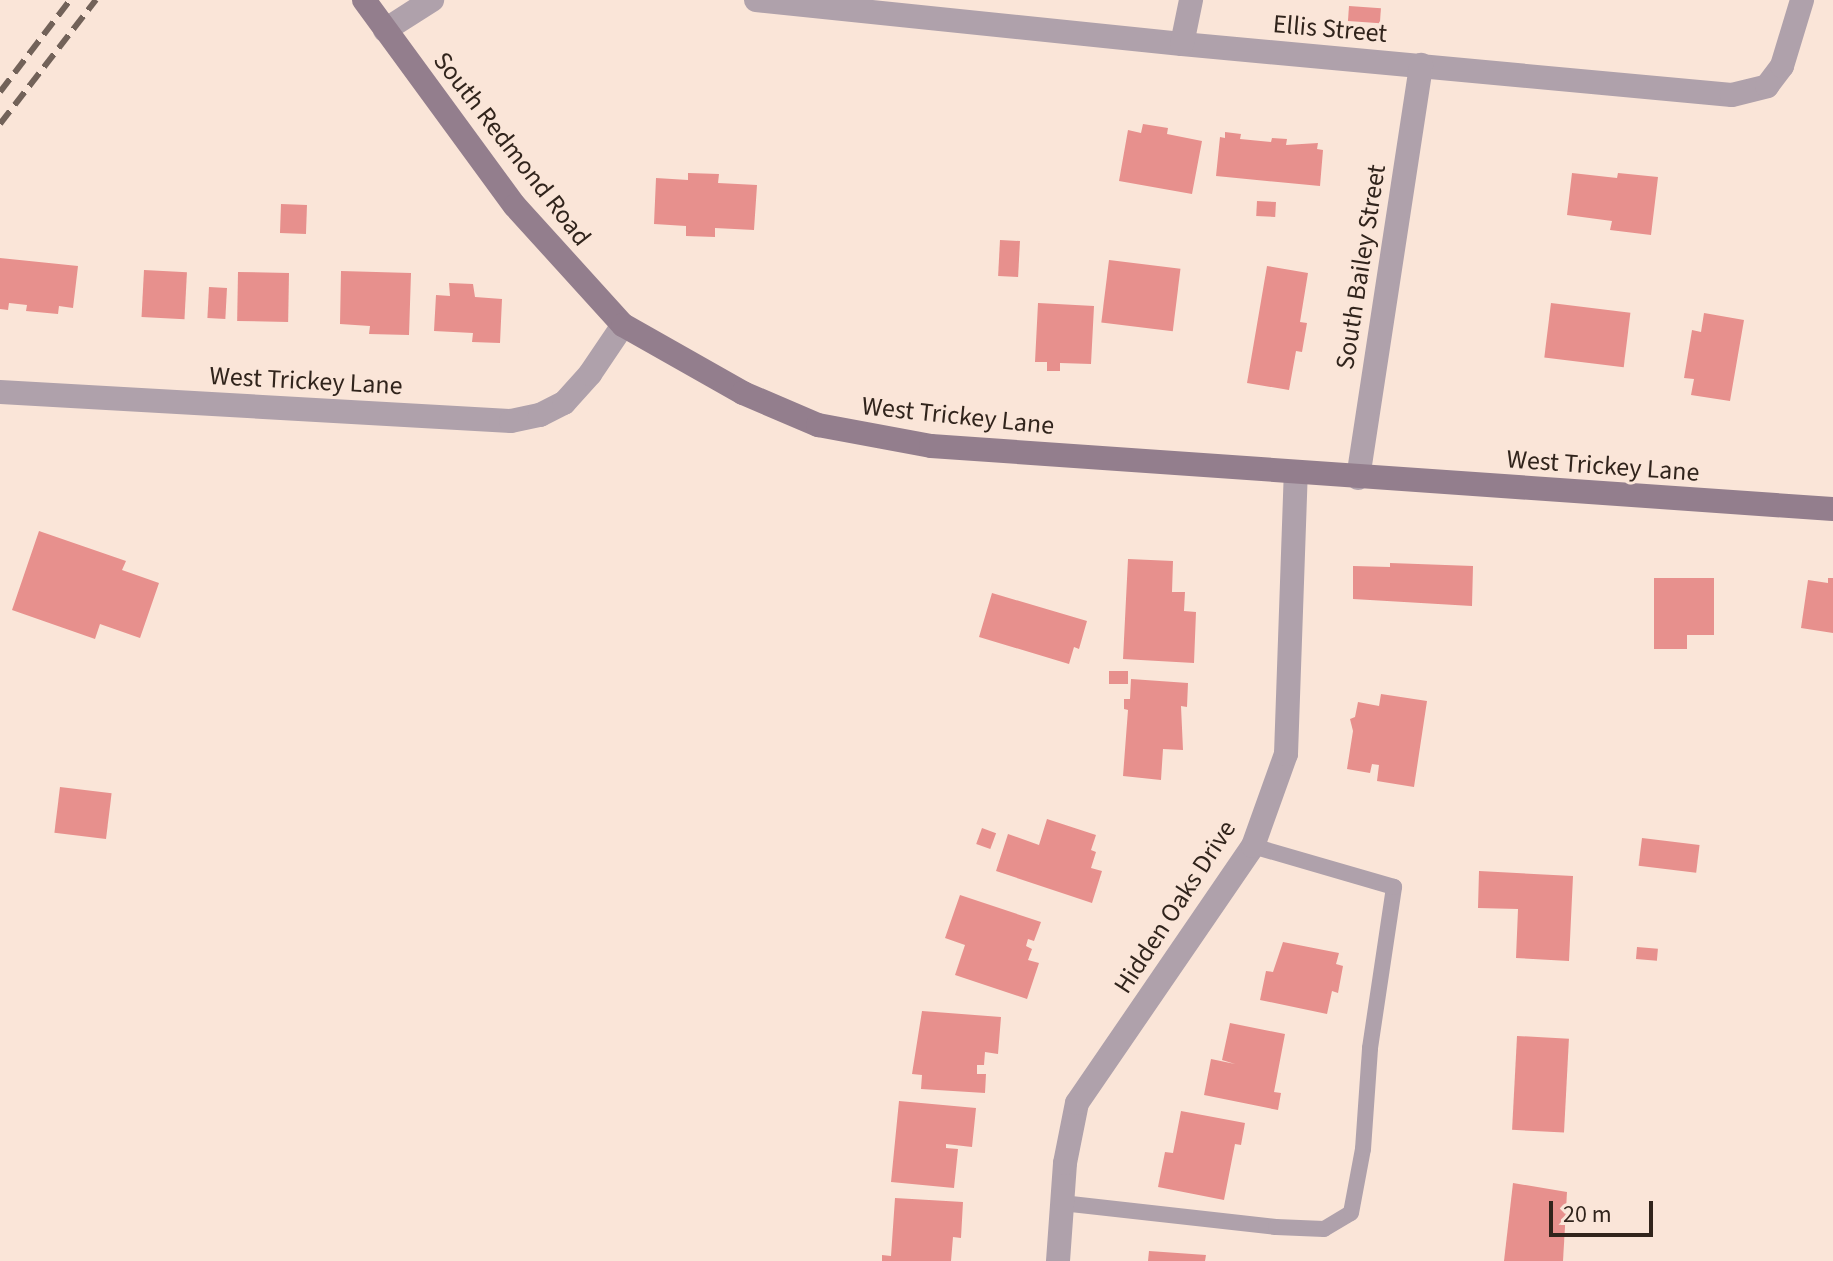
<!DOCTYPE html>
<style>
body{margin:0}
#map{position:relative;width:1833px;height:1261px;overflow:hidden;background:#fae5d8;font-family:"Source Sans 3",sans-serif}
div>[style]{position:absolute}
.building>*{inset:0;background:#e7908d;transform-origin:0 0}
.lane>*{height:16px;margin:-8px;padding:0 8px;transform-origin:8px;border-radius:8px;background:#afa1ab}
.street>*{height:24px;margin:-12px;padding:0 12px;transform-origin:12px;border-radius:12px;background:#afa1ab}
.secondary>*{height:24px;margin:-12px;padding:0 12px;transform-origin:12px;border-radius:12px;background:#937e8d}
.rail>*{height:6px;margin-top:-3px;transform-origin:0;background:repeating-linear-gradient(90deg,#726259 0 16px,transparent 0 24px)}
span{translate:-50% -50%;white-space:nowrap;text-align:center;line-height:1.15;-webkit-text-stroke:6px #fae5d8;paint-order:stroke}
.street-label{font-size:26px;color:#31241c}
.scale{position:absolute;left:1549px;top:1201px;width:104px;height:36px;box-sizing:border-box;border:4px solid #31241c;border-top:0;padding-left:10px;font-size:24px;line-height:28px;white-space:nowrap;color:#31241c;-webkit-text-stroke:6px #fae5d8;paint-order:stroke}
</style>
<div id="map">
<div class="building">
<div style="left:1349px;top:6px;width:32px;height:15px;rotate:4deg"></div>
<div style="clip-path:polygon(1143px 124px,1168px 128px,1167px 134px,1202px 141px,1192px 194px,1119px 181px,1128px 130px,1141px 133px)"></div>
<div style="clip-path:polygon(1225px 132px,1241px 134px,1240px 139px,1271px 142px,1272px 138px,1287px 139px,1286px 145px,1318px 143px,1317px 149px,1323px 150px,1320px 186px,1216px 176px,1220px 137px,1225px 138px)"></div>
<div style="clip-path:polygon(688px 173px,719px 174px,718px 183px,757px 185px,754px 230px,715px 228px,715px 237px,686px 236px,686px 226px,654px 224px,656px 178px,688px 180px)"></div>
<div style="clip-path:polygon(1572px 173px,1617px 178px,1618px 173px,1658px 177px,1651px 235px,1610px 230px,1612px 221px,1567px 215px)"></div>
<div style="left:1257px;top:201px;width:19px;height:15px;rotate:3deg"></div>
<div style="left:281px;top:204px;width:26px;height:29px;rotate:2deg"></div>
<div style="left:1000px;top:240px;width:20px;height:36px;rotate:3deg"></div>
<div style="clip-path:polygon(0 258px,78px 266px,73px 308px,59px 306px,58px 314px,26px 311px,27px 305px,9px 303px,8px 310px,0 309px)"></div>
<div style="left:1109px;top:260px;width:72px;height:63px;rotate:7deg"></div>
<div style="clip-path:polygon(1267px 266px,1308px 273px,1300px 322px,1307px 323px,1302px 352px,1296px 351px,1289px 390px,1247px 383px)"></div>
<div style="left:144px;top:270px;width:43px;height:47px;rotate:3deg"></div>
<div style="clip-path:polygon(341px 271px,411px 273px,409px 335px,369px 334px,370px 326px,340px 324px)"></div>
<div style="left:238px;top:272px;width:51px;height:49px;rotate:1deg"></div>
<div style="clip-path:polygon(449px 283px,473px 284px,475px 297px,502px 299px,500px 343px,472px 342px,473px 333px,434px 331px,436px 295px,450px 296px)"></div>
<div style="left:209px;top:287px;width:18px;height:31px;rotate:3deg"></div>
<div style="clip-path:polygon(1038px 303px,1094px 306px,1091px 364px,1060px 363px,1060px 371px,1047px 371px,1047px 362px,1035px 362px)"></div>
<div style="left:1551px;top:303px;width:80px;height:55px;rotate:7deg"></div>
<div style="clip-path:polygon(1704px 313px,1744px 320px,1730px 401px,1691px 395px,1694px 379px,1684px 378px,1692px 330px,1701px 332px)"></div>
<div style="clip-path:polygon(39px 531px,126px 561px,122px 570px,159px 583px,140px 638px,100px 624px,95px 639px,12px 610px)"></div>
<div style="clip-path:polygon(1128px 559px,1173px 561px,1172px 592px,1185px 592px,1184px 611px,1196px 612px,1194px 663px,1123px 659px)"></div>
<div style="clip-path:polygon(1390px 563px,1473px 566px,1472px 606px,1353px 599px,1353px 566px,1390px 567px)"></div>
<div style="clip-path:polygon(1654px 578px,1714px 578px,1714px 635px,1687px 635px,1687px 649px,1654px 649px)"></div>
<div style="clip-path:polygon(1828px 578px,1833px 578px,1833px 633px,1801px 628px,1808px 580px,1828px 583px)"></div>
<div style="clip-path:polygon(992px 593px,1087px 621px,1079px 649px,1074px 647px,1069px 664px,979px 637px)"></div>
<div style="left:1109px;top:671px;width:19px;height:13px"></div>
<div style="clip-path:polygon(1131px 679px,1188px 683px,1187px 707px,1181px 706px,1183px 750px,1163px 749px,1161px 780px,1123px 776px,1128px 710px,1124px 709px,1124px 699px,1130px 699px)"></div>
<div style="clip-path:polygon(1381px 694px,1427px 701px,1414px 787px,1377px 781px,1379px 765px,1372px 764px,1370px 773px,1347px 769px,1353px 731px,1350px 719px,1355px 717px,1358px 702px,1379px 706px)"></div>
<div style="left:60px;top:787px;width:52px;height:46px;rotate:7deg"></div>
<div style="clip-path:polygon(1047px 819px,1096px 835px,1091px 850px,1096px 852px,1091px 868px,1102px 871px,1092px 903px,996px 871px,1008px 834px,1039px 845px)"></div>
<div style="left:982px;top:828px;width:15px;height:17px;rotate:20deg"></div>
<div style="left:1642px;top:838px;width:58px;height:28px;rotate:7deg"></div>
<div style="clip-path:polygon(1479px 871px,1573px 876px,1569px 961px,1516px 958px,1518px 909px,1478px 908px)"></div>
<div style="clip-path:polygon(960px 895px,1041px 922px,1034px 941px,1028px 939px,1026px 946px,1032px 949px,1028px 960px,1039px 963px,1027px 999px,955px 975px,965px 945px,945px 938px)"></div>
<div style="clip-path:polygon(1283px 942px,1339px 953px,1336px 964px,1343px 966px,1338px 993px,1332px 991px,1327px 1014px,1260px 1000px,1266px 971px,1273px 972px)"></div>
<div style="left:1637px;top:947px;width:21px;height:12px;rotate:5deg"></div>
<div style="clip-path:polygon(922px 1011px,1001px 1017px,998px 1054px,985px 1052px,984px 1065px,977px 1065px,977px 1074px,986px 1074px,985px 1093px,921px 1089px,922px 1075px,912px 1074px)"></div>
<div style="clip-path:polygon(1230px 1023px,1285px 1034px,1274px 1092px,1281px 1093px,1278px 1110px,1204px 1095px,1211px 1059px,1235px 1064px,1222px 1060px)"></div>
<div style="left:1517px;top:1036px;width:52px;height:94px;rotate:3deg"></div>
<div style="clip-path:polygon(899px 1101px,976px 1108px,972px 1147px,946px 1144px,946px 1148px,958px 1149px,954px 1188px,891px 1182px)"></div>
<div style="clip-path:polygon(1181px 1111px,1245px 1123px,1241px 1145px,1235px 1144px,1224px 1200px,1158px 1187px,1165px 1152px,1173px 1153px)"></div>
<div style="clip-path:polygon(1513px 1183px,1567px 1192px,1563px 1261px,1504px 1261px)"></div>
<div style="clip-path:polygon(895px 1198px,963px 1202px,961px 1238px,953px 1237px,951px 1261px,882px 1261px,882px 1255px,891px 1256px)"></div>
<div style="clip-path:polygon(1149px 1251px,1206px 1255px,1205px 1261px,1148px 1261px)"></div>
</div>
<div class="lane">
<div style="left:1062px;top:1203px;width:215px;rotate:6.4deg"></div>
<div style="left:1276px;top:1227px;width:48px;rotate:2.4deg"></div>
<div style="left:1324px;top:1229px;width:31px;rotate:-31deg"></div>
<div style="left:1351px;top:1213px;width:65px;rotate:-79.4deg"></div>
<div style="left:1363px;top:1149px;width:101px;rotate:-86deg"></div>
<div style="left:1370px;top:1048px;width:163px;rotate:-81.5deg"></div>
<div style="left:1394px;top:887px;width:147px;rotate:-163.8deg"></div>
</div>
<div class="street">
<div style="left:756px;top:0;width:428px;rotate:5.9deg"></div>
<div style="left:1182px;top:44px;width:552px;rotate:5.3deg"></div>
<div style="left:1732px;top:95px;width:36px;rotate:-14deg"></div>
<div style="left:1767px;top:86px;width:25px;rotate:-53deg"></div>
<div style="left:1782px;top:66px;width:69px;rotate:-73.1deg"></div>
<div style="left:385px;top:30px;width:56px;rotate:-32.6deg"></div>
<div style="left:1182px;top:44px;width:45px;rotate:-78.4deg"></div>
<div style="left:0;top:392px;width:512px;rotate:3.25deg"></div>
<div style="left:511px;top:421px;width:30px;rotate:-12deg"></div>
<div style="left:540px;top:415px;width:27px;rotate:-27deg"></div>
<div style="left:564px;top:403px;width:39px;rotate:-48deg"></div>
<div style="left:590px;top:374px;width:59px;rotate:-56deg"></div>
<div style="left:1358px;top:478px;width:418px;rotate:-81.3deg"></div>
<div style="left:1058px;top:1261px;width:98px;rotate:-85.9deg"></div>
<div style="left:1065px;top:1163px;width:61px;rotate:-78.7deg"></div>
<div style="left:1077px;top:1103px;width:311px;rotate:-55.6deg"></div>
<div style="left:1253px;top:846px;width:98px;rotate:-70.3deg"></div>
<div style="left:1286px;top:754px;width:282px;rotate:-88deg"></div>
</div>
<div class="secondary">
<div style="left:364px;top:0;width:255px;rotate:53.8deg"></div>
<div style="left:515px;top:206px;width:161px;rotate:47.8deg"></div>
<div style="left:623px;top:325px;width:138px;rotate:29.5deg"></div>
<div style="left:743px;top:393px;width:82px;rotate:23.1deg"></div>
<div style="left:818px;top:425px;width:115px;rotate:10.5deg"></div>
<div style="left:931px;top:446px;width:904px;rotate:4deg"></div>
</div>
<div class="rail">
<div style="left:0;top:92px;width:116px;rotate:-52.7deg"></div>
<div style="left:0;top:124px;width:157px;rotate:-52.3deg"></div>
</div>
<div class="street-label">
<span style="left:1330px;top:29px;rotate:5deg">Ellis Street</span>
<span style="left:512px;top:149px;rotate:52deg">South Redmond Road</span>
<span style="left:1361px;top:267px;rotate:-81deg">South Bailey Street</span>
<span style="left:306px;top:381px;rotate:3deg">West Trickey Lane</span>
<span style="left:958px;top:416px;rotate:6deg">West Trickey Lane</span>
<span style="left:1603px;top:466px;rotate:4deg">West Trickey Lane</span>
<span style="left:1175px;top:907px;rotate:-57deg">Hidden Oaks Drive</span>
</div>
<div class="scale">20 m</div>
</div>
